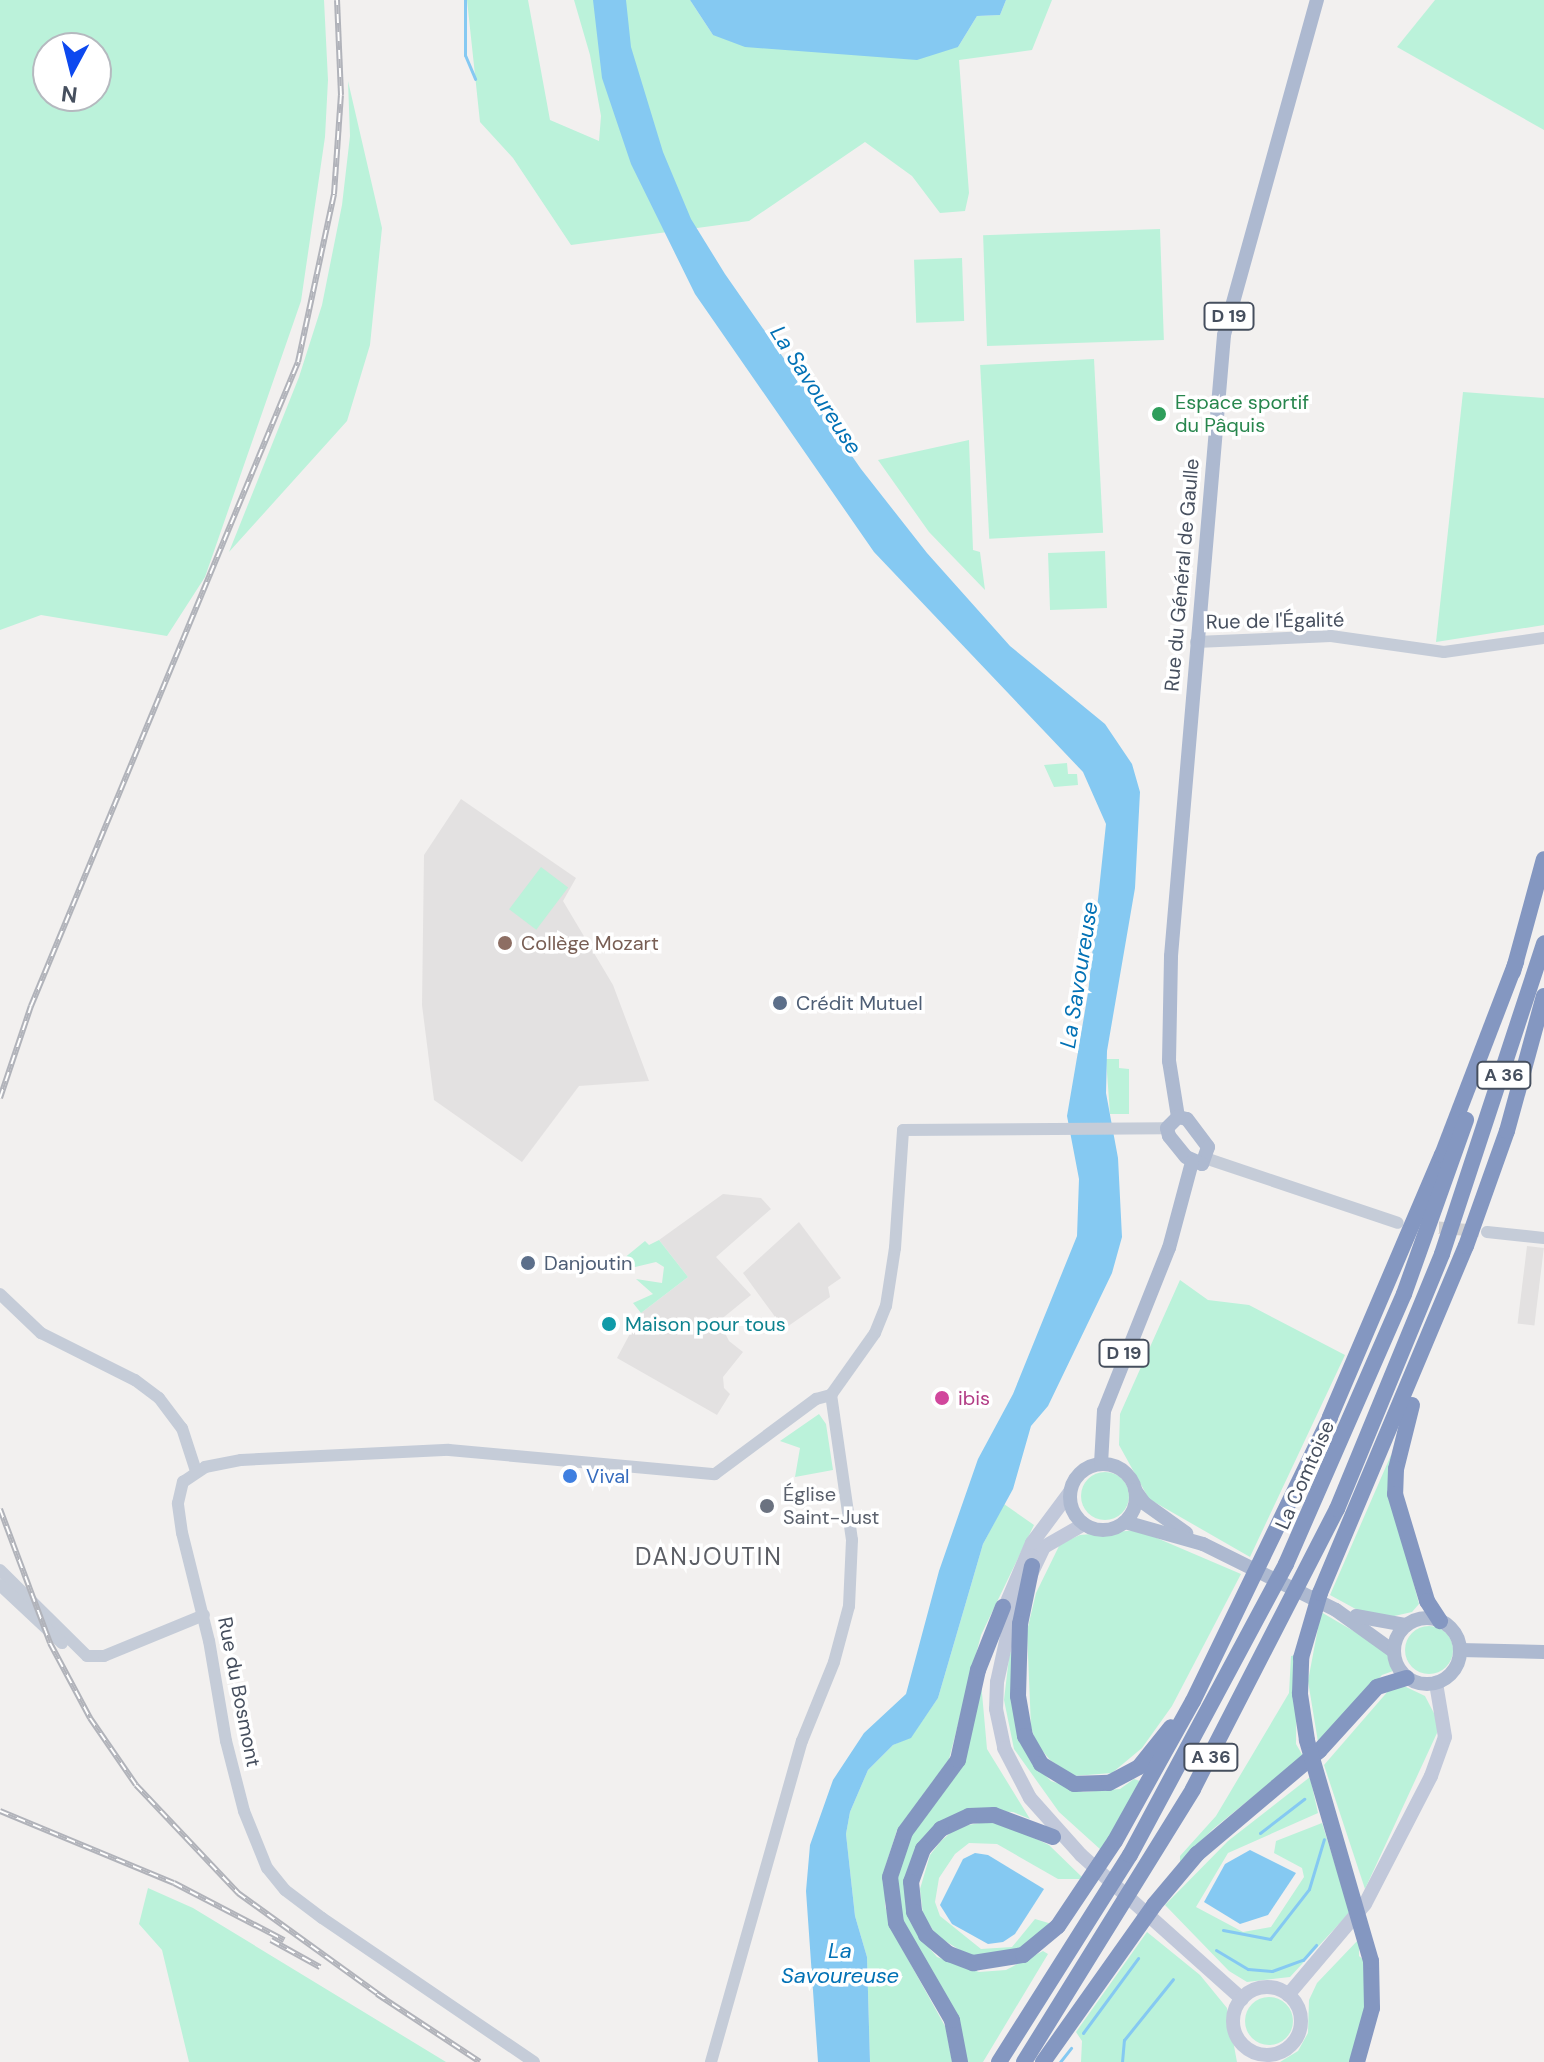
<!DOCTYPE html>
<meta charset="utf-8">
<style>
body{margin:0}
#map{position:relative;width:1544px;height:2062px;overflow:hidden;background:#f2f0ef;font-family:"DM Sans",sans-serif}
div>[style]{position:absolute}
.education>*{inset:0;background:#e3e1e1;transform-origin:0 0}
.green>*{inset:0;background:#bbf2da;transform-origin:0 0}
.round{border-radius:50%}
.water>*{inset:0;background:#85c9f2}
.stream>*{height:3px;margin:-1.5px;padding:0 1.5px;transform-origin:1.5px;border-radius:1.5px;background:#85c9f2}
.tertiary-tunnel>*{height:12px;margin-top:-6px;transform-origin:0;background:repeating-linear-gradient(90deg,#d0d0d2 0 12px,transparent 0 18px)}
.tertiary>*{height:12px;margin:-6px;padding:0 6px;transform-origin:6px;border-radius:6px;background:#c5ccd8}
.secondary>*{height:14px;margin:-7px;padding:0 7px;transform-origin:7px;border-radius:7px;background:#c1c8da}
.secondary>.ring{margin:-7px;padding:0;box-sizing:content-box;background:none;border:14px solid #c1c8da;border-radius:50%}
.primary>*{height:14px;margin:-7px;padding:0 7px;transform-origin:7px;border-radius:7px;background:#adb9d0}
.primary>.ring{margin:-7px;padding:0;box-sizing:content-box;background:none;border:14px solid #adb9d0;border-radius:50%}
.motorway>*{height:16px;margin:-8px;padding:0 8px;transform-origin:8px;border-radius:8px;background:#8497c1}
.rail>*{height:6px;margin-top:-3px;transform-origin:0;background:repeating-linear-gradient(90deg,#fff 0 9px,#b1b3ba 0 18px);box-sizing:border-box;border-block:2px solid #b1b3ba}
.dots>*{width:22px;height:22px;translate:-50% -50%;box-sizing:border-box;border:4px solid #fff;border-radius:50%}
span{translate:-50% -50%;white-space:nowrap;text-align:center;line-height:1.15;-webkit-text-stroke:7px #fff;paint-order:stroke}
.shield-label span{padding:2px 6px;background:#fff;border:2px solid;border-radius:6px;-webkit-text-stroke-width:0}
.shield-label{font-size:18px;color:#464f5e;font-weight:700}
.leisure-label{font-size:20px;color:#27864d}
.left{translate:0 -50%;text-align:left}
.street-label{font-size:20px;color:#464f5e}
.education-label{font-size:20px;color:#785e54}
.service-label{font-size:20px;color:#4e5e75}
.culture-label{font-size:20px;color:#0d838f}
.hotel-label{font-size:20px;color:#b23c85}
.shop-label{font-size:20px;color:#366cbe}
.worship-label{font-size:20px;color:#5b616d}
.water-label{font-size:22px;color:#0271b5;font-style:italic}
.quarter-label{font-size:24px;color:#5b5e65;letter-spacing:2px}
.north{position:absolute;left:32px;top:32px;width:80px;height:80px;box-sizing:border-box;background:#fff;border:2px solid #b5b9bf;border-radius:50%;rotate:187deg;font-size:22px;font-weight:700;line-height:32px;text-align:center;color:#464f5e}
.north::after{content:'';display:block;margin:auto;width:28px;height:36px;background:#0d49ef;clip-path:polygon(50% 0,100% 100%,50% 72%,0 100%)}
</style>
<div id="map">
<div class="education">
<div style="clip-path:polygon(461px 799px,576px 878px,563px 901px,613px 985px,649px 1081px,579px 1086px,522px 1162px,434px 1100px,422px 1005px,424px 855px)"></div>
<div style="clip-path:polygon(723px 1194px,761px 1198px,771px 1209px,716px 1257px,751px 1295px,719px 1321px,729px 1341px,743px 1352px,723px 1377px,724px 1388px,730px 1394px,717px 1415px,617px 1358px,641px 1313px,688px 1277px,659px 1240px)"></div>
<div style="clip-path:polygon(799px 1222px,841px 1278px,828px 1287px,830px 1297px,784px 1329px,743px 1273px)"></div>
<div style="left:1527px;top:1246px;width:17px;height:78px;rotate:7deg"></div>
</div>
<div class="green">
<div style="clip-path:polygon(evenodd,0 0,324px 0,328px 80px,325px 137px,301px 301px,205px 577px,167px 636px,41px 615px,0 630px,0 0,48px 48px,96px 48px,96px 96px,48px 96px,48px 48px)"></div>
<div style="clip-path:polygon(467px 0,528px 0,550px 120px,599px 141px,601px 116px,590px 55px,574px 0,690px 0,713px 35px,958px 47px,977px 16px,1000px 15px,1006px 0,1052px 0,1032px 50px,959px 60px,969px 193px,965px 211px,940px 213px,912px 176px,865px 142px,749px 221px,571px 245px,513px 158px,480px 122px)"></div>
<div style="clip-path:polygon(1435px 0,1544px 0,1544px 130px,1397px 47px)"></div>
<div style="clip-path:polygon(348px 81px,382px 228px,370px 345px,347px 421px,229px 552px,299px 377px,322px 305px,342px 205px,350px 136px)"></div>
<div style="left:1160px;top:229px;width:111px;height:177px;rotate:88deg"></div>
<div style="left:962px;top:258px;width:63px;height:48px;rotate:88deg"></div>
<div style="left:1094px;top:359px;width:174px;height:114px;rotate:87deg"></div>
<div style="clip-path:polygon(1463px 392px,1544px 398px,1544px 625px,1436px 642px)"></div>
<div style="clip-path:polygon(969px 440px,973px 550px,980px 552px,985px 590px,929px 532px,878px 460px)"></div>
<div style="left:1105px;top:551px;width:57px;height:57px;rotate:88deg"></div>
<div style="clip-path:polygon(1067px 763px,1068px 774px,1077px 774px,1078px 785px,1054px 787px,1044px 765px)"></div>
<div style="left:541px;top:867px;width:34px;height:53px;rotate:37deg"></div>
<div style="clip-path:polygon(1106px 1059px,1119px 1059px,1119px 1068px,1129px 1069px,1129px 1114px,1110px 1114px)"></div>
<div style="clip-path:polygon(659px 1240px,688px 1277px,641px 1313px,633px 1303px,653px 1294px,636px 1279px,662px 1283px,664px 1267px,656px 1262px,631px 1268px,623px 1259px,645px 1241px,649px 1245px)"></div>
<div style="clip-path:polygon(1180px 1280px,1208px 1300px,1249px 1305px,1345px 1355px,1250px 1557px,1149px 1499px,1119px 1445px,1120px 1414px)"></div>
<div style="clip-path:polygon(819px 1414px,826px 1424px,833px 1470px,795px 1477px,800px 1448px,780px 1441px)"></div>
<div style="clip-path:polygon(1391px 1455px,1390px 1492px,1419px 1604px,1412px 1612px,1390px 1617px,1363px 1613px,1330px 1595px)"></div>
<div class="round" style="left:1081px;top:1472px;width:48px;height:48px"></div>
<div style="clip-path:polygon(1004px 1504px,1034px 1525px,981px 1635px,947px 1767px,897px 1830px,885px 1868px,885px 1906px,894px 1934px,946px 2028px,952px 2062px,870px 2062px,867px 1957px,855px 1916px,846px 1834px,850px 1812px,868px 1770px,893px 1745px,911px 1737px,938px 1698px,983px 1544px)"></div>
<div style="clip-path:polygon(1138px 1530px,1241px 1574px,1172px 1706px,1142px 1748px,1112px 1773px,1074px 1776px,1050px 1760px,1036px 1743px,1031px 1727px,1027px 1631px,1036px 1593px,1060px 1544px,1080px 1535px)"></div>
<div style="clip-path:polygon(1321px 1612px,1386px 1650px,1393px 1671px,1382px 1675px,1318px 1742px,1308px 1681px)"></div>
<div class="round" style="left:1405px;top:1626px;width:48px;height:48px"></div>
<div style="clip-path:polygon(1010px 1649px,1034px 1764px,1051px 1781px,1083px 1792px,1120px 1789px,1134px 1779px,1143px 1782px,1101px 1850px,1059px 1812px,1014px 1749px,1004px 1700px)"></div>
<div style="clip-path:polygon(1297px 1655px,1296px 1744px,1303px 1756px,1213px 1829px,1180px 1863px,1180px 1856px,1216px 1816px,1289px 1693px,1291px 1656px)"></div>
<div style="clip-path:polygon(981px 1682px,987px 1749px,1030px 1819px,1013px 1812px,971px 1810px,911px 1862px,917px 1934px,937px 1957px,979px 1972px,1006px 1970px,1043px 1951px,1048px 1954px,983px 2062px,967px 2062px,959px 2017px,905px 1930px,897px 1882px,905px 1848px,917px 1826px,965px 1761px)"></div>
<div style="clip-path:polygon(1404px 1686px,1425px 1696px,1437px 1719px,1437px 1733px,1365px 1889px,1324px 1765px,1389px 1690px)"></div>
<div style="clip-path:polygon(1310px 1777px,1318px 1813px,1228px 1853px,1196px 1907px,1243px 1932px,1271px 1927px,1304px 1877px,1302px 1868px,1274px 1853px,1276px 1841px,1322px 1823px,1350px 1912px,1290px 1977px,1247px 1982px,1229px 1971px,1165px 1905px,1228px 1841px)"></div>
<div style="clip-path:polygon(985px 1822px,1007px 1825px,1049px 1845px,1084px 1879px,1058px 1879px,997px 1844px,969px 1843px,955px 1854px,939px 1878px,935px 1902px,940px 1916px,981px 1949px,1012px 1947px,1035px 1919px,1052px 1924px,1021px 1950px,991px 1957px,968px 1955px,937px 1936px,923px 1915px,920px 1889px,930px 1855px,941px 1841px,957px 1827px)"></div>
<div style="clip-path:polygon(148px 1888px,193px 1908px,446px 2062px,189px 2062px,162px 1950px,139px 1924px)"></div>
<div style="clip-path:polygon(1147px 1932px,1200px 1975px,1227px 2008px,1237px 2062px,1081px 2062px,1082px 2041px,1076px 2032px)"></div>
<div style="clip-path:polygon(1359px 1939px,1359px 1956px,1365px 1961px,1366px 2015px,1352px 2062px,1280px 2062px,1298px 2051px,1308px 2033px,1309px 2000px,1317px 1983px)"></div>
<div class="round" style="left:1245px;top:1997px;width:48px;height:48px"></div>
</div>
<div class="water">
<div style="clip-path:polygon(593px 0,626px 0,631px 47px,663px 152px,691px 219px,725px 274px,861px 469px,927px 553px,1010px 646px,1105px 724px,1132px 764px,1140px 792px,1135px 888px,1107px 1051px,1106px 1093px,1118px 1158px,1122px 1237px,1112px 1273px,1048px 1406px,1031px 1426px,1013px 1489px,983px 1544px,938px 1698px,911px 1738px,893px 1745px,868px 1770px,850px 1812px,846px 1834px,855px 1916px,867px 1957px,870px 2062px,818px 2062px,806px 1891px,810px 1845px,833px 1780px,864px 1733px,906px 1694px,939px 1571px,978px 1459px,1013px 1394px,1077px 1236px,1079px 1179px,1067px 1116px,1088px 993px,1106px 824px,1083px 772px,874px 552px,695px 294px,631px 164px,602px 78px)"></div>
<div style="clip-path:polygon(690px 0,1006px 0,1000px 15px,977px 16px,958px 47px,917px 60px,745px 47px,713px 35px)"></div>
<div style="clip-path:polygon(1250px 1850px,1296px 1873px,1268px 1915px,1240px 1924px,1204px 1902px,1225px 1864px)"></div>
<div style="clip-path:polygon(975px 1853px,988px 1855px,1044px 1889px,1015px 1934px,1003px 1942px,988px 1944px,952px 1924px,940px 1905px,963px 1859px)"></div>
</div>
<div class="stream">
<div style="left:465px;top:0;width:55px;rotate:90deg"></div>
<div style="left:465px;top:55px;width:26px;rotate:67deg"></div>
<div style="left:1260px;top:1833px;width:56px;rotate:-37.7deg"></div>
<div style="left:1223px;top:1930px;width:48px;rotate:10.8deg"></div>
<div style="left:1270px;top:1939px;width:63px;rotate:-52deg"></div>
<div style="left:1309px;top:1889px;width:52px;rotate:-73.3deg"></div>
<div style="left:1216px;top:1950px;width:37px;rotate:31deg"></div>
<div style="left:1248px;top:1969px;width:24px;rotate:5deg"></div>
<div style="left:1272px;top:1971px;width:33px;rotate:-20deg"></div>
<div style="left:1303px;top:1960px;width:20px;rotate:-49deg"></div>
<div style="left:1083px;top:2033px;width:93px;rotate:-53.7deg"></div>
<div style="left:1060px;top:2062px;width:18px;rotate:-52deg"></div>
<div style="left:1122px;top:2062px;width:22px;rotate:-85deg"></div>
<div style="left:1124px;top:2040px;width:78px;rotate:-51.2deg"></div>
</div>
<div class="tertiary-tunnel">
<div style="left:1421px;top:1226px;width:58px;rotate:4.9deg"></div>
</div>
<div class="tertiary">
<div style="left:1196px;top:642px;width:135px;rotate:-2.5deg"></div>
<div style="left:1331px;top:636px;width:114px;rotate:8.1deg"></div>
<div style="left:1444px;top:652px;width:101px;rotate:-8deg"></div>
<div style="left:1208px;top:1159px;width:200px;rotate:18.6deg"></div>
<div style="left:1487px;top:1232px;width:57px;rotate:6deg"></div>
<div style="left:0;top:1294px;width:57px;rotate:43.6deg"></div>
<div style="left:41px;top:1333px;width:105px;rotate:26.6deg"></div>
<div style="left:135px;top:1380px;width:30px;rotate:37deg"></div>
<div style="left:159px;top:1398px;width:38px;rotate:53deg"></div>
<div style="left:182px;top:1428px;width:45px;rotate:72deg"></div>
<div style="left:0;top:1570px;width:122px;rotate:44.7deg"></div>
<div style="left:87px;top:1656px;width:17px"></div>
<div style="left:104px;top:1656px;width:108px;rotate:-22.3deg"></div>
<div style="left:0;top:1585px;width:85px;rotate:43.1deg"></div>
<div style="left:534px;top:2062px;width:256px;rotate:-145.8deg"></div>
<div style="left:322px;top:1918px;width:46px;rotate:-142.9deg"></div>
<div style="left:285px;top:1890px;width:28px;rotate:-129deg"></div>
<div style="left:267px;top:1868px;width:61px;rotate:-112deg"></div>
<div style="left:244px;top:1811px;width:72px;rotate:-104.4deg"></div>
<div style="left:226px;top:1741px;width:101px;rotate:-99.6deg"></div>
<div style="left:209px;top:1641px;width:111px;rotate:-104deg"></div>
<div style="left:182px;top:1533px;width:30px;rotate:-98deg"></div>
<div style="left:178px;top:1503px;width:22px;rotate:-77deg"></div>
<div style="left:183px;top:1482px;width:27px;rotate:-34deg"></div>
<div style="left:205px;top:1467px;width:37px;rotate:-11deg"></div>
<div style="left:241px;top:1460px;width:208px;rotate:-2.8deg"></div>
<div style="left:449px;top:1450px;width:267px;rotate:5.2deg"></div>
<div style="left:715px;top:1474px;width:126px;rotate:-36.6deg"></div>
<div style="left:816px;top:1399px;width:16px;rotate:-15deg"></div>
<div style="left:831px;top:1395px;width:76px;rotate:-54.6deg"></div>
<div style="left:875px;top:1333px;width:29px;rotate:-68deg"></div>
<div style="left:886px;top:1306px;width:59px;rotate:-81.2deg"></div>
<div style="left:895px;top:1248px;width:118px;rotate:-86.1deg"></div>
<div style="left:903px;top:1130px;width:264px;rotate:-0.4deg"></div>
<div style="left:711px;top:2062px;width:334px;rotate:-74.2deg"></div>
<div style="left:802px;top:1741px;width:85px;rotate:-67.9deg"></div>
<div style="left:834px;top:1662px;width:58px;rotate:-75deg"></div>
<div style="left:849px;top:1606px;width:66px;rotate:-87.4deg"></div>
<div style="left:852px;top:1540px;width:147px;rotate:-98.2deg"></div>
</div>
<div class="secondary">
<div style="left:1084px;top:1524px;width:46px;rotate:150.1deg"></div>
<div style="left:1044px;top:1547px;width:74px;rotate:115.5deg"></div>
<div style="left:1012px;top:1614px;width:70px;rotate:102.4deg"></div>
<div style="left:997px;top:1682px;width:27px;rotate:92deg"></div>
<div style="left:996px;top:1709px;width:40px;rotate:78deg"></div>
<div style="left:1004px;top:1748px;width:56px;rotate:62.5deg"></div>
<div style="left:1030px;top:1798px;width:76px;rotate:48.2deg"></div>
<div style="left:1081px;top:1855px;width:216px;rotate:41.8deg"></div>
<div style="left:1001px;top:1616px;width:79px;rotate:-67deg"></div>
<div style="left:1032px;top:1543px;width:64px;rotate:-53.3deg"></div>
<div class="ring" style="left:1233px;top:1987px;width:54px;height:54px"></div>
<div style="left:1288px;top:1995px;width:119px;rotate:-49.8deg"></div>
<div style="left:1365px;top:1904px;width:144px;rotate:-62.7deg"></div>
<div style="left:1431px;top:1776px;width:41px;rotate:-70.3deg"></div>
<div style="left:1445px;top:1737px;width:55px;rotate:-99.5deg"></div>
</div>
<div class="primary">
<div style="left:1178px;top:1117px;width:57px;rotate:-99.1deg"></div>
<div style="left:1169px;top:1061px;width:105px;rotate:-88.9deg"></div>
<div style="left:1171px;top:956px;width:623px;rotate:-85.12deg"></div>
<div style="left:1224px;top:335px;width:348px;rotate:-74.5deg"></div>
<div style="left:1178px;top:1117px;width:9px;rotate:13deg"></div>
<div style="left:1187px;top:1119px;width:35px;rotate:53deg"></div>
<div style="left:1208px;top:1147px;width:18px;rotate:109deg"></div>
<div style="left:1202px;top:1164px;width:17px;rotate:-156deg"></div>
<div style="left:1186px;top:1157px;width:27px;rotate:-129deg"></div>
<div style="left:1169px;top:1136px;width:8px;rotate:-104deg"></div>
<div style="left:1167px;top:1128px;width:16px;rotate:-45deg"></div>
<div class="ring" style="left:1070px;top:1464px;width:52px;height:52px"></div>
<div style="left:1101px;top:1464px;width:53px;rotate:-86.8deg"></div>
<div style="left:1104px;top:1411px;width:175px;rotate:-68.3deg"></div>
<div style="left:1169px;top:1248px;width:89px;rotate:-75deg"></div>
<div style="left:1135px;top:1490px;width:16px;rotate:55deg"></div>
<div style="left:1144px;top:1503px;width:52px;rotate:35.5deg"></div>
<div style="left:1125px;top:1522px;width:81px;rotate:15.8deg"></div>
<div style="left:1203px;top:1544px;width:148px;rotate:26.4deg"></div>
<div style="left:1336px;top:1610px;width:70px;rotate:35.7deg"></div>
<div style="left:1356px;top:1616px;width:51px;rotate:10.2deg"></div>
<div class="ring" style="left:1394px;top:1618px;width:52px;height:52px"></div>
<div style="left:1460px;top:1650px;width:84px;rotate:1.4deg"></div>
</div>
<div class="motorway">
<div style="left:1513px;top:972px;width:117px;rotate:-74.7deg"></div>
<div style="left:1412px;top:1405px;width:66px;rotate:104deg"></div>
<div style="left:1396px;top:1469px;width:25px;rotate:92deg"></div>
<div style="left:1395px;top:1494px;width:112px;rotate:73.3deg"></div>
<div style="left:1427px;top:1601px;width:24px;rotate:57deg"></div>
<div style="left:1032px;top:1566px;width:59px;rotate:101.7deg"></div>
<div style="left:1020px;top:1624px;width:72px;rotate:91.6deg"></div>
<div style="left:1018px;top:1696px;width:41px;rotate:80.1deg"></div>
<div style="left:1025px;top:1736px;width:32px;rotate:60deg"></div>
<div style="left:1041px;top:1764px;width:39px;rotate:31deg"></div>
<div style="left:1074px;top:1784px;width:35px;rotate:-2deg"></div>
<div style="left:1109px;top:1783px;width:34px;rotate:-28deg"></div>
<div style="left:1139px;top:1767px;width:51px;rotate:-51.3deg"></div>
<div style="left:1053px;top:1837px;width:63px;rotate:-159.6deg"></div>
<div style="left:994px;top:1815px;width:25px;rotate:178deg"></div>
<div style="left:969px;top:1816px;width:31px;rotate:155deg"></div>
<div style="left:941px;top:1829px;width:27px;rotate:132deg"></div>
<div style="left:923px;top:1849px;width:35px;rotate:110deg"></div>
<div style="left:911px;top:1882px;width:30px;rotate:84deg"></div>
<div style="left:914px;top:1912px;width:26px;rotate:62deg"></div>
<div style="left:926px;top:1935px;width:30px;rotate:40deg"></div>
<div style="left:949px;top:1954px;width:26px;rotate:21deg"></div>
<div style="left:973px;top:1963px;width:51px;rotate:-9.1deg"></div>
<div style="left:1023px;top:1955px;width:45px;rotate:-39.6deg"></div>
<div style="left:1058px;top:1926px;width:102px;rotate:-56.2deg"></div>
<div style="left:1115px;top:1841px;width:160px;rotate:-60.9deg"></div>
<div style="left:1193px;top:1701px;width:315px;rotate:-64.2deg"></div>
<div style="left:1330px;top:1417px;width:285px;rotate:-66.9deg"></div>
<div style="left:1442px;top:1155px;width:207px;rotate:-69deg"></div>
<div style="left:960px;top:2062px;width:43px;rotate:-100.8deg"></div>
<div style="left:952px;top:2020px;width:112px;rotate:-120deg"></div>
<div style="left:896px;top:1923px;width:46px;rotate:-97.4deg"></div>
<div style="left:890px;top:1877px;width:47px;rotate:-71.6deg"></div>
<div style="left:905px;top:1832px;width:89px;rotate:-53.6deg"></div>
<div style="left:958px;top:1760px;width:92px;rotate:-77.5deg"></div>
<div style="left:978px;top:1670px;width:68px;rotate:-68.4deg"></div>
<div style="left:999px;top:2062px;width:245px;rotate:-57.7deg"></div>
<div style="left:1130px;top:1855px;width:330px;rotate:-61.8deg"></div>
<div style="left:1286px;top:1564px;width:295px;rotate:-66.4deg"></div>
<div style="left:1404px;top:1294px;width:185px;rotate:-70.4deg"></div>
<div style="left:1024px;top:2062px;width:321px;rotate:-58.2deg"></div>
<div style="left:1193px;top:1789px;width:315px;rotate:-62.8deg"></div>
<div style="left:1337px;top:1509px;width:276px;rotate:-67.6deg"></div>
<div style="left:1442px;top:1254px;width:327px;rotate:-71.8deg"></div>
<div style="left:1043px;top:2062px;width:192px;rotate:-54.7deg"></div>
<div style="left:1154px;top:1905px;width:67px;rotate:-49.9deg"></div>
<div style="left:1197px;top:1854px;width:160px;rotate:-40.2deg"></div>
<div style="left:1319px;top:1751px;width:86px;rotate:-47.8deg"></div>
<div style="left:1377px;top:1687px;width:31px;rotate:-17deg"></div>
<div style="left:1357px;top:2062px;width:56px;rotate:-74.5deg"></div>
<div style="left:1372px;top:2008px;width:47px;rotate:-91.2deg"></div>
<div style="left:1371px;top:1961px;width:230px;rotate:-106.2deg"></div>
<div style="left:1307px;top:1740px;width:47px;rotate:-98.7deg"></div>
<div style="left:1300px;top:1694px;width:36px;rotate:-88deg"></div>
<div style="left:1301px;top:1658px;width:68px;rotate:-73.7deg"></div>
<div style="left:1320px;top:1593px;width:376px;rotate:-67.2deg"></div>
<div style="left:1466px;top:1246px;width:122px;rotate:-70.4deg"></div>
<div style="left:1507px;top:1131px;width:140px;rotate:-74.7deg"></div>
</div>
<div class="rail">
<div style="left:0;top:1098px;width:97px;rotate:-71.4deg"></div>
<div style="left:31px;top:1006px;width:697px;rotate:-67.48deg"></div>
<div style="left:298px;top:362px;width:172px;rotate:-77.9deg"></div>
<div style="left:334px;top:194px;width:99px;rotate:-86deg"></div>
<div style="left:341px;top:95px;width:95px;rotate:-92.4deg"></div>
<div style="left:0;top:1509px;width:143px;rotate:69.5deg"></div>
<div style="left:50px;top:1643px;width:85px;rotate:61.9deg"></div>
<div style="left:90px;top:1718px;width:81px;rotate:55.5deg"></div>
<div style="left:136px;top:1785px;width:149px;rotate:46.6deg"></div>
<div style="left:238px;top:1893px;width:181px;rotate:35.8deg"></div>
<div style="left:0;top:1811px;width:188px;rotate:22.5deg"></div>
<div style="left:174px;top:1883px;width:124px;rotate:27.4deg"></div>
<div style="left:271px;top:1940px;width:56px;rotate:28.9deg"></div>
<div style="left:377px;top:1994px;width:123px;rotate:33.4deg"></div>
</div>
<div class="dots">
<div style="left:1159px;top:414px;background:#2e9e5b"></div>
<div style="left:505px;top:943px;background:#8d6e63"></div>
<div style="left:780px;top:1003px;background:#5c6f8a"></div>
<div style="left:528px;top:1263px;background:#5c6f8a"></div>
<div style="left:609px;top:1324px;background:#0f9aa8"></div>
<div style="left:942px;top:1398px;background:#d1479c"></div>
<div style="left:570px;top:1476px;background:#3f7fe0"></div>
<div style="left:767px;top:1506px;background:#6b7280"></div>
</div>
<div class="shield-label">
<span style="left:1229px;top:316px">D 19</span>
<span style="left:1504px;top:1075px">A 36</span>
<span style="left:1124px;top:1353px">D 19</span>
<span style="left:1211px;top:1757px">A 36</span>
</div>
<div class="leisure-label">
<span class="left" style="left:1175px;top:414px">Espace sportif<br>du Pâquis</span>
</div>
<div class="street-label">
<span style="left:1182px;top:575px;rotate:-85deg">Rue du Général de Gaulle</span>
<span style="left:1275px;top:621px;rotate:-1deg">Rue de l'Égalité</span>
<span style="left:1305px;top:1475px;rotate:-66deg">La Comtoise</span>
<span style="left:239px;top:1692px;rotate:79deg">Rue du Bosmont</span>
</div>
<div class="education-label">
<span class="left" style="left:521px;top:943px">Collège Mozart</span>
</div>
<div class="service-label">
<span class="left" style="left:796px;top:1003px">Crédit Mutuel</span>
<span class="left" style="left:544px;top:1263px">Danjoutin</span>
</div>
<div class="culture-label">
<span class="left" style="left:625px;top:1324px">Maison pour tous</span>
</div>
<div class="hotel-label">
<span class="left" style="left:958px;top:1398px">ibis</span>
</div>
<div class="shop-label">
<span class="left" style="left:586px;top:1476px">Vival</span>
</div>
<div class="worship-label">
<span class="left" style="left:783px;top:1506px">Église<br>Saint-Just</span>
</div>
<div class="water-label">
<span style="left:816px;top:390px;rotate:57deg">La Savoureuse</span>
<span style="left:1079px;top:975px;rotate:-81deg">La Savoureuse</span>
<span style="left:840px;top:1963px">La<br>Savoureuse</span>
</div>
<div class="quarter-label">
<span style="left:709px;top:1557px">DANJOUTIN</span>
</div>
<div class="north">N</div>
</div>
